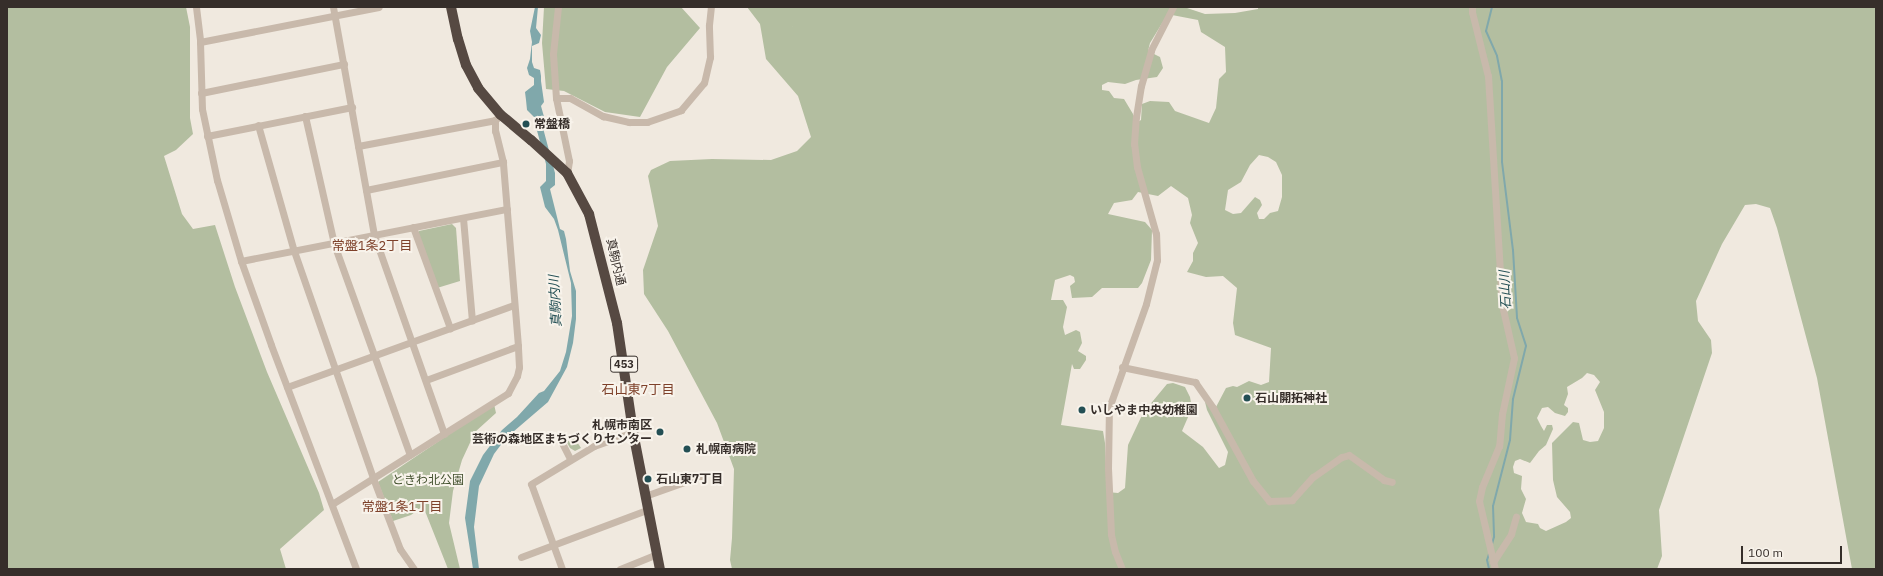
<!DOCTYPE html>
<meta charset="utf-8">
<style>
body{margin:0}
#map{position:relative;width:1883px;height:576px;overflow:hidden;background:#f0e9df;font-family:"IBM Plex Sans","Noto Sans JP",sans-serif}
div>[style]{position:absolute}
.green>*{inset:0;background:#b3bea0}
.water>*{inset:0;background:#80a8ab}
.stream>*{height:2px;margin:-1px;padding:0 1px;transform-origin:1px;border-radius:1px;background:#80a8ab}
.minor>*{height:7px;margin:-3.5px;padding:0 3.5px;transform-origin:3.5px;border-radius:3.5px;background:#c8b9ab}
.highway>*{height:10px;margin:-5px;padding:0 5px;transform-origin:5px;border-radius:5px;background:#564942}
.dots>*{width:11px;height:11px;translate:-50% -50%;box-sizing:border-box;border:2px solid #f8f3eb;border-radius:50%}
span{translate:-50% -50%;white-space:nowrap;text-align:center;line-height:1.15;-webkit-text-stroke:4px #f8f3eb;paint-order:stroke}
.shield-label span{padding:1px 3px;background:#f8f3eb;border:1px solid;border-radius:3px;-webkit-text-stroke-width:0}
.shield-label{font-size:11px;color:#362e2a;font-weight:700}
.poi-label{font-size:12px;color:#362e2a;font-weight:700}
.left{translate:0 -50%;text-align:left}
.right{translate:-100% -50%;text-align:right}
.street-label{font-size:12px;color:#362e2a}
.park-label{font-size:12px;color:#445230}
.neighbourhood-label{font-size:13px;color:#7e412a}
.water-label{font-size:13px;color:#234f54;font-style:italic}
.frame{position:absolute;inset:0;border:8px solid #362e2a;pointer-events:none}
.scale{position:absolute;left:1741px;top:546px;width:101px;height:18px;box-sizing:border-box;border:2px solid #362e2a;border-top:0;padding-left:5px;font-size:12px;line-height:14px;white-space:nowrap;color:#362e2a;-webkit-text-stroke:3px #f8f3eb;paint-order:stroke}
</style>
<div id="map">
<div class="green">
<div style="clip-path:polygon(7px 7px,186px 7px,190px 27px,190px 118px,193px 134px,176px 150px,164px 156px,182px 214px,193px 229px,215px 225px,235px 287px,267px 372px,319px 493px,324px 510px,280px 549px,286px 569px,7px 569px)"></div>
<div style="clip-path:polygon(544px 7px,681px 7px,700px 28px,667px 67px,640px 117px,605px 112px,564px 91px,546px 89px,542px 43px)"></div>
<div style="clip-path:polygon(evenodd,747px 7px,1172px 7px,1150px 43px,1148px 51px,1160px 57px,1163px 68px,1157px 77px,1136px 80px,1125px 84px,1108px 82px,1102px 85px,1102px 90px,1109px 91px,1114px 98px,1124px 99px,1133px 114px,1133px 125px,1141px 120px,1142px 104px,1150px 101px,1169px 102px,1175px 111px,1209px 123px,1216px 108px,1219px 79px,1226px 72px,1225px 47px,1201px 32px,1198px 20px,1172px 15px,1176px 7px,1184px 7px,1205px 14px,1235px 13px,1258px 9px,1258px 7px,1876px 7px,1876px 569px,1852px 569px,1817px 378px,1777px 228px,1770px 208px,1756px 204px,1745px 205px,1722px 244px,1696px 301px,1698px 321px,1711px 340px,1712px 353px,1659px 510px,1662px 556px,1657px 569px,732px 569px,730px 560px,732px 538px,734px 469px,717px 423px,668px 331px,644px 294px,643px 270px,658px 226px,648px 176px,651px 170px,670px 161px,712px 159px,771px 160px,797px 151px,811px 137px,798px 96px,766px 59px,760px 24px,747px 7px,1259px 155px,1268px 157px,1276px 162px,1282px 175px,1282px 197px,1278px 211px,1270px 213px,1264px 219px,1259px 219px,1257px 213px,1262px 205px,1260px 200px,1255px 197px,1241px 213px,1233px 214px,1225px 210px,1228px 190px,1241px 182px,1250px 165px,1259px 155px,747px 7px,1171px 186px,1188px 198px,1192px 215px,1190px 223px,1198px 243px,1193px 253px,1193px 261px,1187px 272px,1206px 277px,1223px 276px,1237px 288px,1233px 323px,1235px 335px,1271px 348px,1269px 382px,1261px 385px,1249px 381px,1237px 387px,1233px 386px,1226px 388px,1216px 407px,1205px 402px,1207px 410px,1228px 452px,1225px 465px,1219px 468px,1203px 447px,1182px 431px,1192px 408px,1190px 397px,1185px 387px,1173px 383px,1167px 384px,1143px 413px,1128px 445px,1125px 488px,1118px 493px,1107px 492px,1105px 443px,1103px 431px,1061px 425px,1072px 364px,1074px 369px,1080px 369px,1086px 360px,1086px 356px,1078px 351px,1082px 343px,1080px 332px,1076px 330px,1065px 335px,1063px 327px,1067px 307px,1063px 300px,1051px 300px,1055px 280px,1070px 275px,1074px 277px,1075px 282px,1070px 286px,1072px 298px,1092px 297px,1102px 288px,1138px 288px,1142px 283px,1151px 260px,1152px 230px,1145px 222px,1108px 214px,1114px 203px,1132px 200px,1138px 192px,1158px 196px,1171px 186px,747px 7px,1587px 373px,1594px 375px,1600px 382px,1595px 390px,1604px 412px,1604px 428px,1598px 441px,1590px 442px,1583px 440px,1579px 423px,1573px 422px,1552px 443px,1553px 480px,1557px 497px,1570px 512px,1571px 518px,1566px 522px,1546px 531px,1540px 528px,1538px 524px,1526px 522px,1522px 513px,1526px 499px,1521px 489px,1522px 476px,1514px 473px,1513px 467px,1515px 461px,1520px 459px,1530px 463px,1539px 451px,1546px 445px,1553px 429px,1552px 425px,1547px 425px,1544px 431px,1541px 426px,1537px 418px,1542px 408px,1548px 407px,1555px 413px,1565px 416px,1568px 412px,1568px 408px,1564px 405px,1568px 394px,1567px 387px,1582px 378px,1587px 373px)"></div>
<div style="clip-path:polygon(452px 224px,456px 228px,460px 281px,437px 288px,417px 234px,419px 231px)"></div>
<div style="clip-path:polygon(494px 404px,496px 413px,475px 432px,462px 460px,453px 491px,449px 523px,460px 569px,448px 569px,423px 506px,411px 515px,393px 521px,378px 482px)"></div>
<div style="clip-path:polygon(574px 437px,581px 448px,575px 451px,570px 448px,566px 441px)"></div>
</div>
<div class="water">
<div style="clip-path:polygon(535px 7px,538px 7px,536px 28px,541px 35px,539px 43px,532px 46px,532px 62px,534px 68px,540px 70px,541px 76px,541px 81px,544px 102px,541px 106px,546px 124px,543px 128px,555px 173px,555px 185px,550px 189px,560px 229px,564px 231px,566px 239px,570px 271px,576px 291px,576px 319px,573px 343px,567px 367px,548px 402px,506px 438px,494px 454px,479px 486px,474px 527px,479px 569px,473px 569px,465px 518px,470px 481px,483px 455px,502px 430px,517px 417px,539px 393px,544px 391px,560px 371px,566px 352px,572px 316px,571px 283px,558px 230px,554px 219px,545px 207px,540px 187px,546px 181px,546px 164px,536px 127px,535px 118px,527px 110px,526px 100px,525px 92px,534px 85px,534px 78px,529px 75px,527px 68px,530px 59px,532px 42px,530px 31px)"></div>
</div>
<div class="stream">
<div style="left:1492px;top:7px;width:25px;rotate:104deg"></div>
<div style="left:1486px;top:31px;width:27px;rotate:66deg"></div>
<div style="left:1497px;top:56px;width:25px;rotate:79deg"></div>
<div style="left:1502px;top:81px;width:81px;rotate:90deg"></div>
<div style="left:1502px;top:162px;width:89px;rotate:82.9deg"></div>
<div style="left:1513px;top:250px;width:68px;rotate:86.6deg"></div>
<div style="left:1517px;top:318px;width:29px;rotate:72deg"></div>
<div style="left:1526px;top:346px;width:55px;rotate:103.8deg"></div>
<div style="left:1513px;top:399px;width:41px;rotate:94.2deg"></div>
<div style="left:1510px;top:440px;width:68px;rotate:104.4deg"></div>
<div style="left:1493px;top:506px;width:31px;rotate:88deg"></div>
<div style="left:1494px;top:537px;width:7px;rotate:106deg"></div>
<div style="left:1489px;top:554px;width:6px;rotate:108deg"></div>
<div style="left:1487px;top:560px;width:9px;rotate:77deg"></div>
</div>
<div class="minor">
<div style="left:196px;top:7px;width:35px;rotate:83deg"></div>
<div style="left:200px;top:42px;width:67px;rotate:88.3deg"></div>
<div style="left:202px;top:109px;width:73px;rotate:78.1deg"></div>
<div style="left:217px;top:180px;width:84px;rotate:73.5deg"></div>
<div style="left:241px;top:261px;width:89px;rotate:70.3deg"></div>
<div style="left:271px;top:345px;width:240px;rotate:69.2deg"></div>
<div style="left:333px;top:7px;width:232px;rotate:79.8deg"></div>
<div style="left:374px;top:235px;width:211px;rotate:70.6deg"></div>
<div style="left:558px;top:7px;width:47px;rotate:96.1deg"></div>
<div style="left:553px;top:54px;width:44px;rotate:86.1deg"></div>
<div style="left:556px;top:98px;width:64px;rotate:78.3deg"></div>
<div style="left:569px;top:161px;width:12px;rotate:99deg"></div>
<div style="left:1472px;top:7px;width:5px;rotate:90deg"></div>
<div style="left:1472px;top:12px;width:66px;rotate:76deg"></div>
<div style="left:1488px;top:76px;width:229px;rotate:86.5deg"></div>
<div style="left:1502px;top:305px;width:54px;rotate:77.2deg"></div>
<div style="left:1514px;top:358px;width:57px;rotate:102.1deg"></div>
<div style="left:1502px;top:414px;width:32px;rotate:95deg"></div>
<div style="left:1499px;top:446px;width:44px;rotate:112.5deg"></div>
<div style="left:1482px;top:487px;width:14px;rotate:102deg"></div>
<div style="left:1479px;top:501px;width:70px;rotate:76.8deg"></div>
<div style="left:200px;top:42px;width:182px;rotate:-11.1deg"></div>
<div style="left:201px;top:93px;width:146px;rotate:-11.5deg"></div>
<div style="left:556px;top:98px;width:14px"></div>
<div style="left:570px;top:98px;width:38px;rotate:29deg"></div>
<div style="left:603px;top:116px;width:27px;rotate:13deg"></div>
<div style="left:629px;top:122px;width:18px"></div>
<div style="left:647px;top:122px;width:36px;rotate:-19deg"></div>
<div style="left:681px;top:110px;width:35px;rotate:-50deg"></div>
<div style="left:704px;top:83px;width:27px;rotate:-77deg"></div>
<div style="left:710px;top:57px;width:32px;rotate:-92deg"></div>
<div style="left:709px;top:25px;width:18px;rotate:-84deg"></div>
<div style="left:305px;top:116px;width:131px;rotate:77.2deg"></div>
<div style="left:334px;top:244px;width:224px;rotate:70.2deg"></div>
<div style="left:258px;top:125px;width:131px;rotate:74.1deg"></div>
<div style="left:294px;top:251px;width:240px;rotate:70.8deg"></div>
<div style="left:373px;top:478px;width:76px;rotate:69.2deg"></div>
<div style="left:400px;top:549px;width:24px;rotate:55deg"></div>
<div style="left:207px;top:136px;width:148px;rotate:-11.3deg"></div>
<div style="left:358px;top:146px;width:139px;rotate:-10.7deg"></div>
<div style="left:366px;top:190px;width:140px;rotate:-11.6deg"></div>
<div style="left:463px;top:218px;width:103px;rotate:85deg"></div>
<div style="left:413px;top:227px;width:108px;rotate:69.9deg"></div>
<div style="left:241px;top:261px;width:271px;rotate:-11.1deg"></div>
<div style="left:1122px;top:367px;width:75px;rotate:11.6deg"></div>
<div style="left:1195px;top:382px;width:32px;rotate:55deg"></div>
<div style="left:1213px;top:408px;width:83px;rotate:61.3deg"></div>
<div style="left:1253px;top:481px;width:26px;rotate:51deg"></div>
<div style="left:1269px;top:501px;width:23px;rotate:-2deg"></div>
<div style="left:1292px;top:500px;width:31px;rotate:-48deg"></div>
<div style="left:1313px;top:477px;width:35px;rotate:-35deg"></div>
<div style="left:1342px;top:457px;width:7px;rotate:-16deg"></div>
<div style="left:1349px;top:455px;width:43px;rotate:35.5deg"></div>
<div style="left:1384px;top:480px;width:8px;rotate:14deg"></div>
<div style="left:426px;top:380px;width:98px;rotate:-20.3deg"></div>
<div style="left:287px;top:387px;width:241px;rotate:-19.9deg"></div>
<div style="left:560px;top:439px;width:22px;rotate:63deg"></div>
<div style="left:645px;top:496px;width:59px;rotate:-19.7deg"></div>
<div style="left:332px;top:504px;width:208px;rotate:-32.2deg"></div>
<div style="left:508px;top:393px;width:19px;rotate:-62deg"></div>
<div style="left:517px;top:376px;width:9px;rotate:-77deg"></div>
<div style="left:519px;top:367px;width:21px;rotate:-93deg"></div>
<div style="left:518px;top:346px;width:185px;rotate:-94.7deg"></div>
<div style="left:503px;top:162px;width:32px;rotate:-104deg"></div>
<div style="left:495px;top:131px;width:11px;rotate:-90deg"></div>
<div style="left:495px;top:120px;width:8px;rotate:-40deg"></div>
<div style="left:521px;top:557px;width:134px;rotate:-20.5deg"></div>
<div style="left:1493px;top:562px;width:33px;rotate:-57deg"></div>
<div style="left:1511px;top:534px;width:18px;rotate:-74deg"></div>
<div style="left:562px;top:569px;width:90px;rotate:-110deg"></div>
<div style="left:531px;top:484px;width:74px;rotate:-31.1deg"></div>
<div style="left:594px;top:446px;width:41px;rotate:-19.7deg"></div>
<div style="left:620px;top:569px;width:40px;rotate:-22deg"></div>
<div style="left:1122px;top:569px;width:18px;rotate:-112deg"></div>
<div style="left:1115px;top:552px;width:18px;rotate:-103deg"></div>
<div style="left:1111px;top:534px;width:65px;rotate:-92.6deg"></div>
<div style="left:1108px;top:469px;width:61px;rotate:-89.1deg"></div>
<div style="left:1109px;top:408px;width:110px;rotate:-70.4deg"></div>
<div style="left:1146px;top:304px;width:45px;rotate:-76deg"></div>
<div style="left:1157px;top:260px;width:26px;rotate:-92deg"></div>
<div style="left:1156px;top:234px;width:70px;rotate:-105.8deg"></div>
<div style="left:1137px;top:167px;width:23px;rotate:-97deg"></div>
<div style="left:1134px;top:144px;width:27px;rotate:-86deg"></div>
<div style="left:1136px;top:117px;width:31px;rotate:-81deg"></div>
<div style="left:1141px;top:86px;width:37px;rotate:-74deg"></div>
<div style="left:1151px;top:50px;width:48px;rotate:-62.9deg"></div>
</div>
<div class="highway">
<div style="left:451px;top:7px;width:33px;rotate:78deg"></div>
<div style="left:458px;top:39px;width:27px;rotate:73deg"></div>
<div style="left:466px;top:65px;width:26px;rotate:62deg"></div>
<div style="left:478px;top:88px;width:35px;rotate:50deg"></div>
<div style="left:501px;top:115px;width:39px;rotate:40deg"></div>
<div style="left:531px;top:140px;width:49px;rotate:42.5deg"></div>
<div style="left:567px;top:173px;width:47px;rotate:61.8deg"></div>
<div style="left:589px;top:214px;width:113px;rotate:75.6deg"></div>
<div style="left:617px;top:323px;width:110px;rotate:81.6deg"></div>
<div style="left:633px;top:432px;width:140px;rotate:78.9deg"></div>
</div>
<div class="dots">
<div style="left:526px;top:124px;background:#234f54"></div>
<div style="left:1247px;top:398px;background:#234f54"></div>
<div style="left:1082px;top:410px;background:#234f54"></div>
<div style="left:660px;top:432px;background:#234f54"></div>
<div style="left:687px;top:449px;background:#234f54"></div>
<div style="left:648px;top:479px;background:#234f54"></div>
</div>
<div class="shield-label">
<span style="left:624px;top:364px">453</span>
</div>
<div class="poi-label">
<span class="left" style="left:534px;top:124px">常盤橋</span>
<span class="left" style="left:1255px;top:398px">石山開拓神社</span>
<span class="left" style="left:1090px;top:410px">いしやま中央幼稚園</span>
<span class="right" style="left:652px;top:432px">札幌市南区<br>芸術の森地区まちづくりセンター</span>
<span class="left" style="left:696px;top:449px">札幌南病院</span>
<span class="left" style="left:656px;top:479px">石山東7丁目</span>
</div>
<div class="street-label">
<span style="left:616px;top:262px;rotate:77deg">真駒内通</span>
</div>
<div class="park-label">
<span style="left:428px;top:480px">ときわ北公園</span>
</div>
<div class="neighbourhood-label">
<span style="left:372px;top:246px">常盤1条2丁目</span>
<span style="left:638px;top:390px">石山東7丁目</span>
<span style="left:402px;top:507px">常盤1条1丁目</span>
</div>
<div class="water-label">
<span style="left:1506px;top:290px;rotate:-93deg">石山川</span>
<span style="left:556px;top:301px;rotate:-93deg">真駒内川</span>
</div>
<div class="frame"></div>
<div class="scale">100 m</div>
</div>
